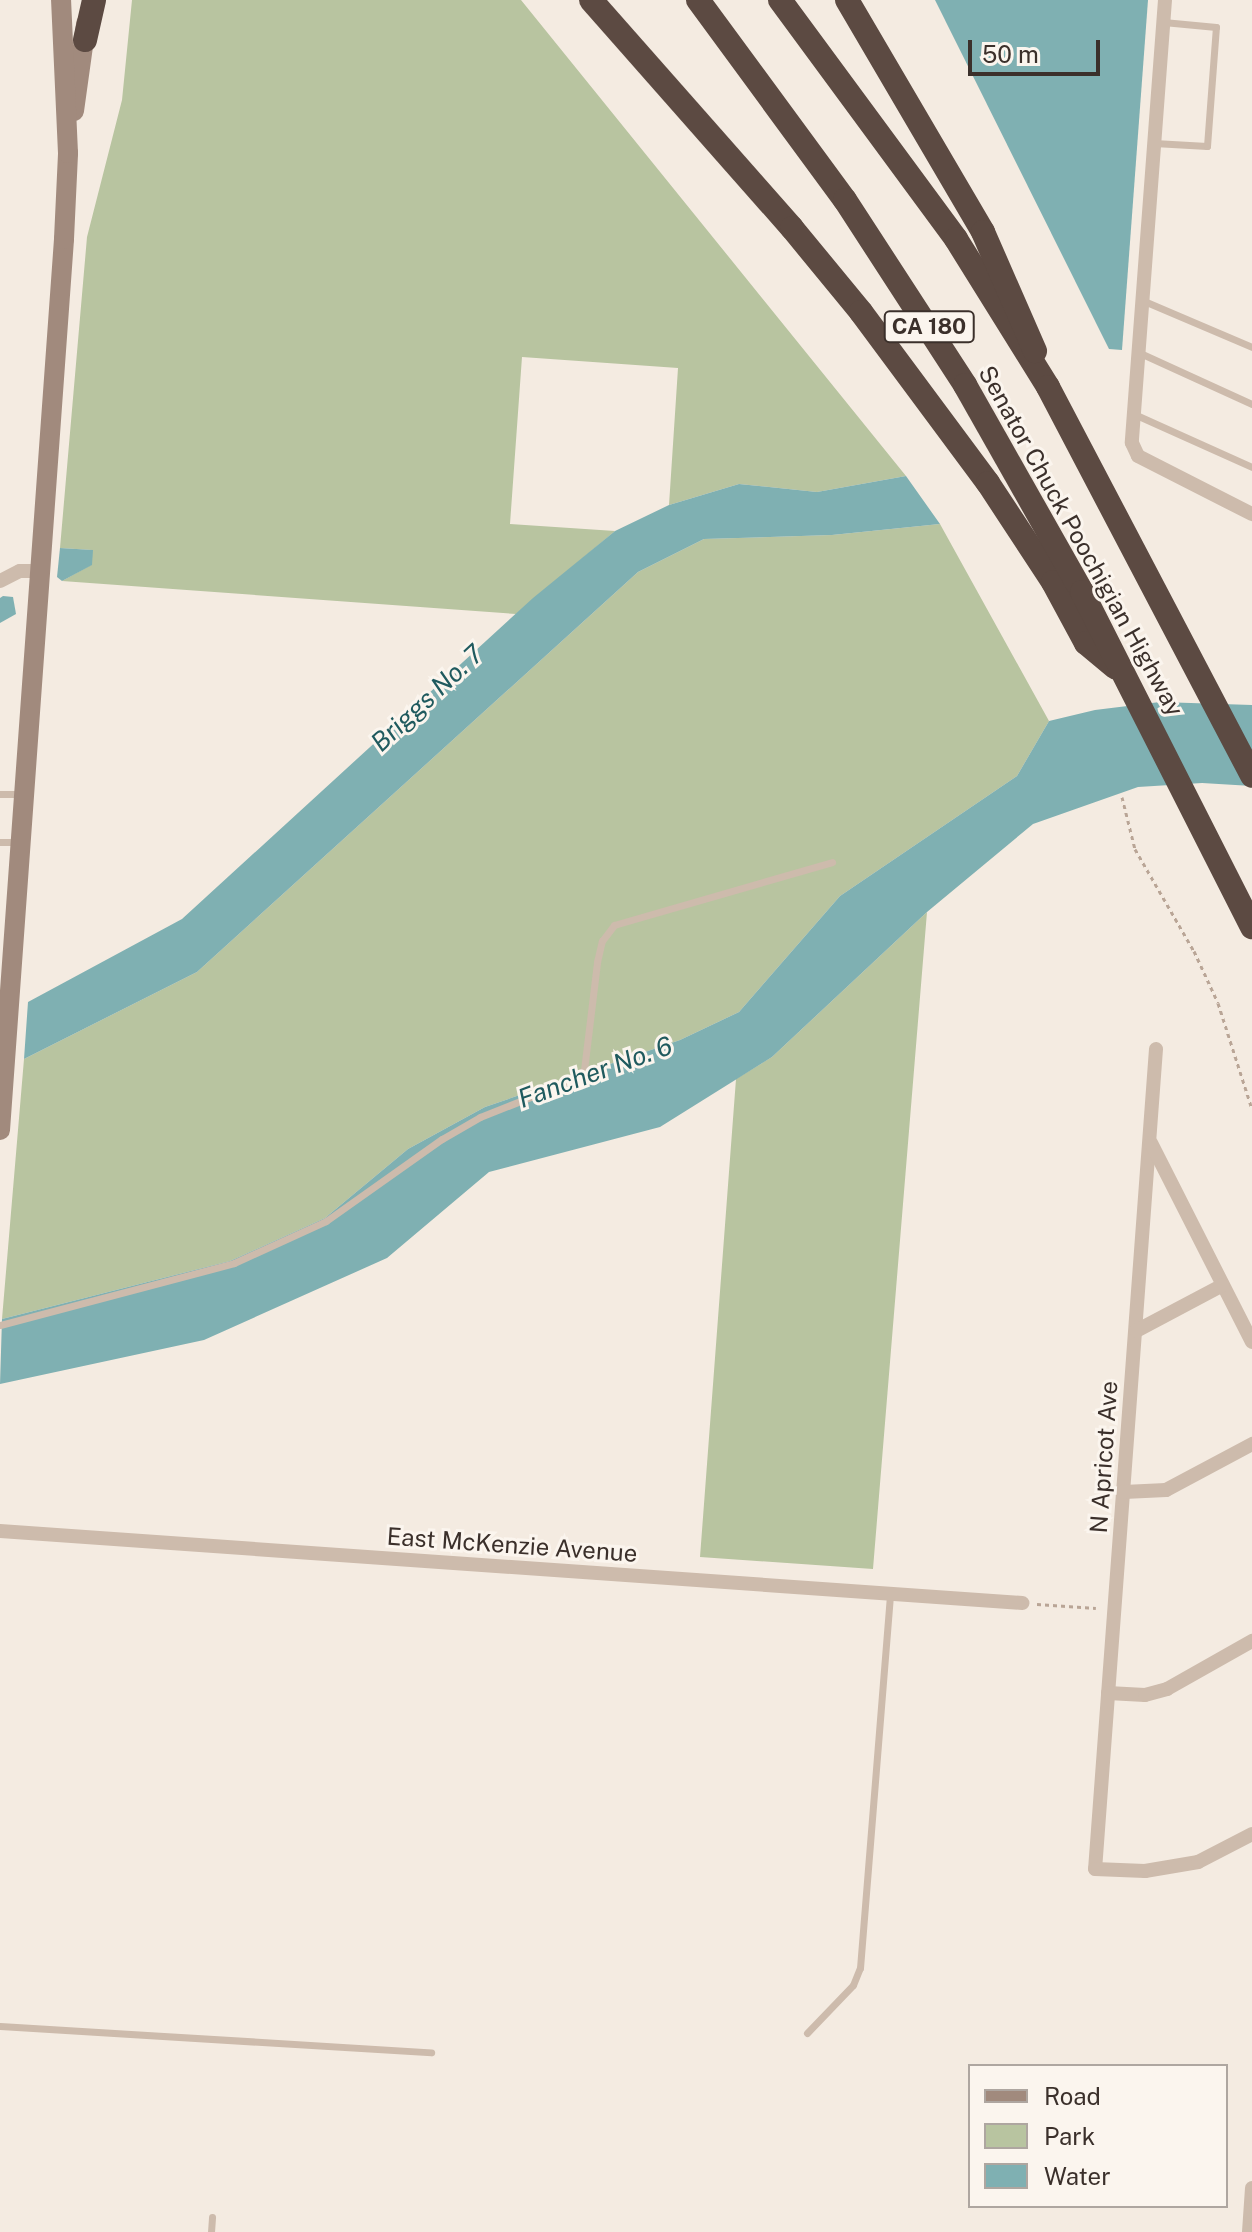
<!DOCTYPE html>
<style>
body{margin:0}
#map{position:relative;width:1252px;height:2232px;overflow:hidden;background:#f4ebe1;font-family:"Public Sans",sans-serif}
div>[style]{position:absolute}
.green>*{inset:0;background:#b8c4a0}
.water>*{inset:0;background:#7fb0b2}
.path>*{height:3px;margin-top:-1.5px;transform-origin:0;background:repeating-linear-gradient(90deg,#b9a596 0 4px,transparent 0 8px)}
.lane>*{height:7px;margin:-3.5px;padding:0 3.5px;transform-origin:3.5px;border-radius:3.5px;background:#cdbbac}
.street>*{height:14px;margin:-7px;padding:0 7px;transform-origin:7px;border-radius:7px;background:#cdbbac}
.secondary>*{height:20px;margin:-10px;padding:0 10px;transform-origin:10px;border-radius:10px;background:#a18a7d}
.highway>*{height:24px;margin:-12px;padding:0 12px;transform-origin:12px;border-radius:12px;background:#5c4a42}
span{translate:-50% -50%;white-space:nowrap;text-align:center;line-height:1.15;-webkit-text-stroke:6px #fbf5ee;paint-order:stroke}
.shield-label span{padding:2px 6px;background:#fbf5ee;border:2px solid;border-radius:6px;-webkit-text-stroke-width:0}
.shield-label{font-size:22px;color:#3b302b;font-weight:700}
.street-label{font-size:24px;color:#3b302b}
.water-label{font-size:26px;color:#1f5a5e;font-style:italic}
.legend{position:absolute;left:968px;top:2064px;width:260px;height:144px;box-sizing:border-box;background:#fbf5ee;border:2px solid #aea6a0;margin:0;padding:10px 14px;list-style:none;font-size:24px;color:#3b302b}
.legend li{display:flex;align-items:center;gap:16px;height:40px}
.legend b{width:40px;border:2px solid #aea6a0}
.scale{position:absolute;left:968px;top:40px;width:132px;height:36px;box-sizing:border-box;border:4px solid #3b302b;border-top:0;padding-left:10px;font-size:24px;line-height:28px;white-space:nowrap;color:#3b302b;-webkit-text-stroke:6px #fbf5ee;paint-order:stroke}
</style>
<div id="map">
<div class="green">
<div style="clip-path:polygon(132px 0,521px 0,906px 476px,817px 492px,739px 484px,669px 505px,678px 368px,522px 357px,510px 524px,615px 531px,516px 614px,62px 581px,91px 565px,92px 550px,60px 548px,87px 237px,122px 100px)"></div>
<div style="clip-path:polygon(940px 524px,1049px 721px,1017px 776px,840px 896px,739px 1012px,680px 1040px,485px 1107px,408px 1149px,325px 1218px,230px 1261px,2px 1319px,24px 1059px,197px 972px,638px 572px,704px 539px,832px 535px)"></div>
<div style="clip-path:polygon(927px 912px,873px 1569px,700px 1557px,736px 1079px,772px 1057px)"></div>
</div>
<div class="water">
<div style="clip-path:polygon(935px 0,1148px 0,1122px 350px,1109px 349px)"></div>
<div style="clip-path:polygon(906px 476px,940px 524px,832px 535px,704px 539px,638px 572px,197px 972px,24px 1059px,28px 1002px,182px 919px,533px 598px,615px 531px,669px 505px,739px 484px,817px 492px)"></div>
<div style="clip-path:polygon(60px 548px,93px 550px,92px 565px,62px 581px,57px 577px)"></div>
<div style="clip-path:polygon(3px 596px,13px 597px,16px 614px,0 623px,0 598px)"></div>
<div style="clip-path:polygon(1160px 702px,1252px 705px,1252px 786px,1202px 783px,1138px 787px,1033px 824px,927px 912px,772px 1057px,660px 1127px,489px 1172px,387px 1258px,204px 1340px,0 1384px,2px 1319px,230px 1261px,325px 1218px,408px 1149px,485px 1107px,680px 1040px,739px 1012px,840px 896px,1017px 776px,1049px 721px,1095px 710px)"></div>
</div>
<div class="path">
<div style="left:1122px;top:797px;width:54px;rotate:76deg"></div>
<div style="left:1135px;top:849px;width:118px;rotate:60deg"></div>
<div style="left:1194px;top:951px;width:57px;rotate:65.2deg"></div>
<div style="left:1218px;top:1003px;width:111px;rotate:72.2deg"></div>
<div style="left:1037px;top:1604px;width:59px;rotate:3.9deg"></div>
</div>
<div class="lane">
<div style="left:1154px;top:143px;width:53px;rotate:3.2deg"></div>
<div style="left:1207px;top:146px;width:119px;rotate:-85.7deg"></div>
<div style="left:1216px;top:27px;width:53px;rotate:-174.6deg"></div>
<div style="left:1144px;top:301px;width:117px;rotate:23.1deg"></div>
<div style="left:1140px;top:353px;width:123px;rotate:24.5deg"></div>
<div style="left:1134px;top:414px;width:129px;rotate:24.2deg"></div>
<div style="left:0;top:794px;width:21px"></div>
<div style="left:0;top:842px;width:18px"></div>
<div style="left:0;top:1325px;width:242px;rotate:-14.8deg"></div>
<div style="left:234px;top:1263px;width:101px;rotate:-24.5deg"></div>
<div style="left:326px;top:1221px;width:142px;rotate:-35.3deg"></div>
<div style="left:442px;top:1139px;width:44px;rotate:-30.1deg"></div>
<div style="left:480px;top:1117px;width:87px;rotate:-21.6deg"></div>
<div style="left:561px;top:1085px;width:27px;rotate:-33deg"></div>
<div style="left:584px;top:1070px;width:109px;rotate:-83.1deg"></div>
<div style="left:597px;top:962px;width:22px;rotate:-77deg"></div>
<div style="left:602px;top:941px;width:20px;rotate:-53deg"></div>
<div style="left:614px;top:925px;width:227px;rotate:-16.1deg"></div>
<div style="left:0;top:2026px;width:432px;rotate:3.5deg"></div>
<div style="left:807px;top:2033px;width:66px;rotate:-46.2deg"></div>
<div style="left:853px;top:1985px;width:18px;rotate:-68deg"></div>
<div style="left:860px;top:1968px;width:375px;rotate:-85.4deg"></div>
<div style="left:211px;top:2232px;width:15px;rotate:-86deg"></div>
</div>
<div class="street">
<div style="left:1165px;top:0;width:444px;rotate:94.3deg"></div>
<div style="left:1132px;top:443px;width:14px;rotate:65deg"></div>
<div style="left:1138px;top:456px;width:128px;rotate:27deg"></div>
<div style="left:0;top:581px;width:22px;rotate:-27deg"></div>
<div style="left:20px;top:571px;width:20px"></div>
<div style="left:1156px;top:1049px;width:822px;rotate:94.25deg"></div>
<div style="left:1095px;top:1869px;width:50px;rotate:2.3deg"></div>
<div style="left:1145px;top:1871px;width:54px;rotate:-9.6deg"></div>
<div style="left:1198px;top:1862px;width:61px;rotate:-27.4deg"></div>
<div style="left:1151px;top:1143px;width:223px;rotate:63.1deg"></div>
<div style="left:1136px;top:1331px;width:98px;rotate:-27.9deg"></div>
<div style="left:1124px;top:1492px;width:42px;rotate:-2.7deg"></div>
<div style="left:1166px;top:1490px;width:98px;rotate:-28.1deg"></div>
<div style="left:0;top:1531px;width:1025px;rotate:4.03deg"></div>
<div style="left:1108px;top:1693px;width:37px;rotate:3deg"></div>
<div style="left:1145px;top:1695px;width:23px;rotate:-15deg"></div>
<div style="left:1167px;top:1689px;width:98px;rotate:-29.5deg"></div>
<div style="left:1249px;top:2232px;width:44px;rotate:-86.1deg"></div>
</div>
<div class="secondary">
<div style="left:74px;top:111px;width:88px;rotate:-82.1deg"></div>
<div style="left:0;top:1130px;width:893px;rotate:-85.89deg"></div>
<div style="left:64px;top:239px;width:86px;rotate:-87.3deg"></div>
<div style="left:68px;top:153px;width:153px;rotate:-92.6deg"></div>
</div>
<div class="highway">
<div style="left:591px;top:0;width:304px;rotate:48.6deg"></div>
<div style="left:792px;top:228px;width:109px;rotate:50.6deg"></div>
<div style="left:861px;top:312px;width:213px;rotate:53.4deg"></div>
<div style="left:988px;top:483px;width:118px;rotate:56.7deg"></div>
<div style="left:1053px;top:582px;width:69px;rotate:61.6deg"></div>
<div style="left:1086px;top:643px;width:38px;rotate:40deg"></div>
<div style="left:698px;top:0;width:248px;rotate:53.7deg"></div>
<div style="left:845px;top:200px;width:221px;rotate:57deg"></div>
<div style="left:965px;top:385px;width:238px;rotate:60.5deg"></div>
<div style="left:1082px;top:592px;width:376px;rotate:63.1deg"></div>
<div style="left:780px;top:0;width:297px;rotate:53.6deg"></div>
<div style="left:956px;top:239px;width:174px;rotate:58.1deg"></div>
<div style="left:1048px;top:387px;width:439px;rotate:62.3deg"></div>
<div style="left:847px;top:0;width:269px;rotate:59.6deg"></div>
<div style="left:983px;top:232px;width:130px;rotate:66.4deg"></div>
<div style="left:85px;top:40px;width:41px;rotate:-77.3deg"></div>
</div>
<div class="shield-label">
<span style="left:929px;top:327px">CA 180</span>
</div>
<div class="street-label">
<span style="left:1081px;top:541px;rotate:61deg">Senator Chuck Poochigian Highway</span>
<span style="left:1104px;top:1457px;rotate:-86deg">N Apricot Ave</span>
<span style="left:512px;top:1545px;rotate:4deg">East McKenzie Avenue</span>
</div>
<div class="water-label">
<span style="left:427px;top:698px;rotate:-43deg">Briggs No. 7</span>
<span style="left:595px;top:1072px;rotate:-20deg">Fancher No. 6</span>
</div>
<ul class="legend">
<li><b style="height:10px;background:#a18a7d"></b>Road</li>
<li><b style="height:22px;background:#b8c4a0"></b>Park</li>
<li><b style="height:22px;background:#7fb0b2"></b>Water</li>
</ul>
<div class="scale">50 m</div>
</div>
